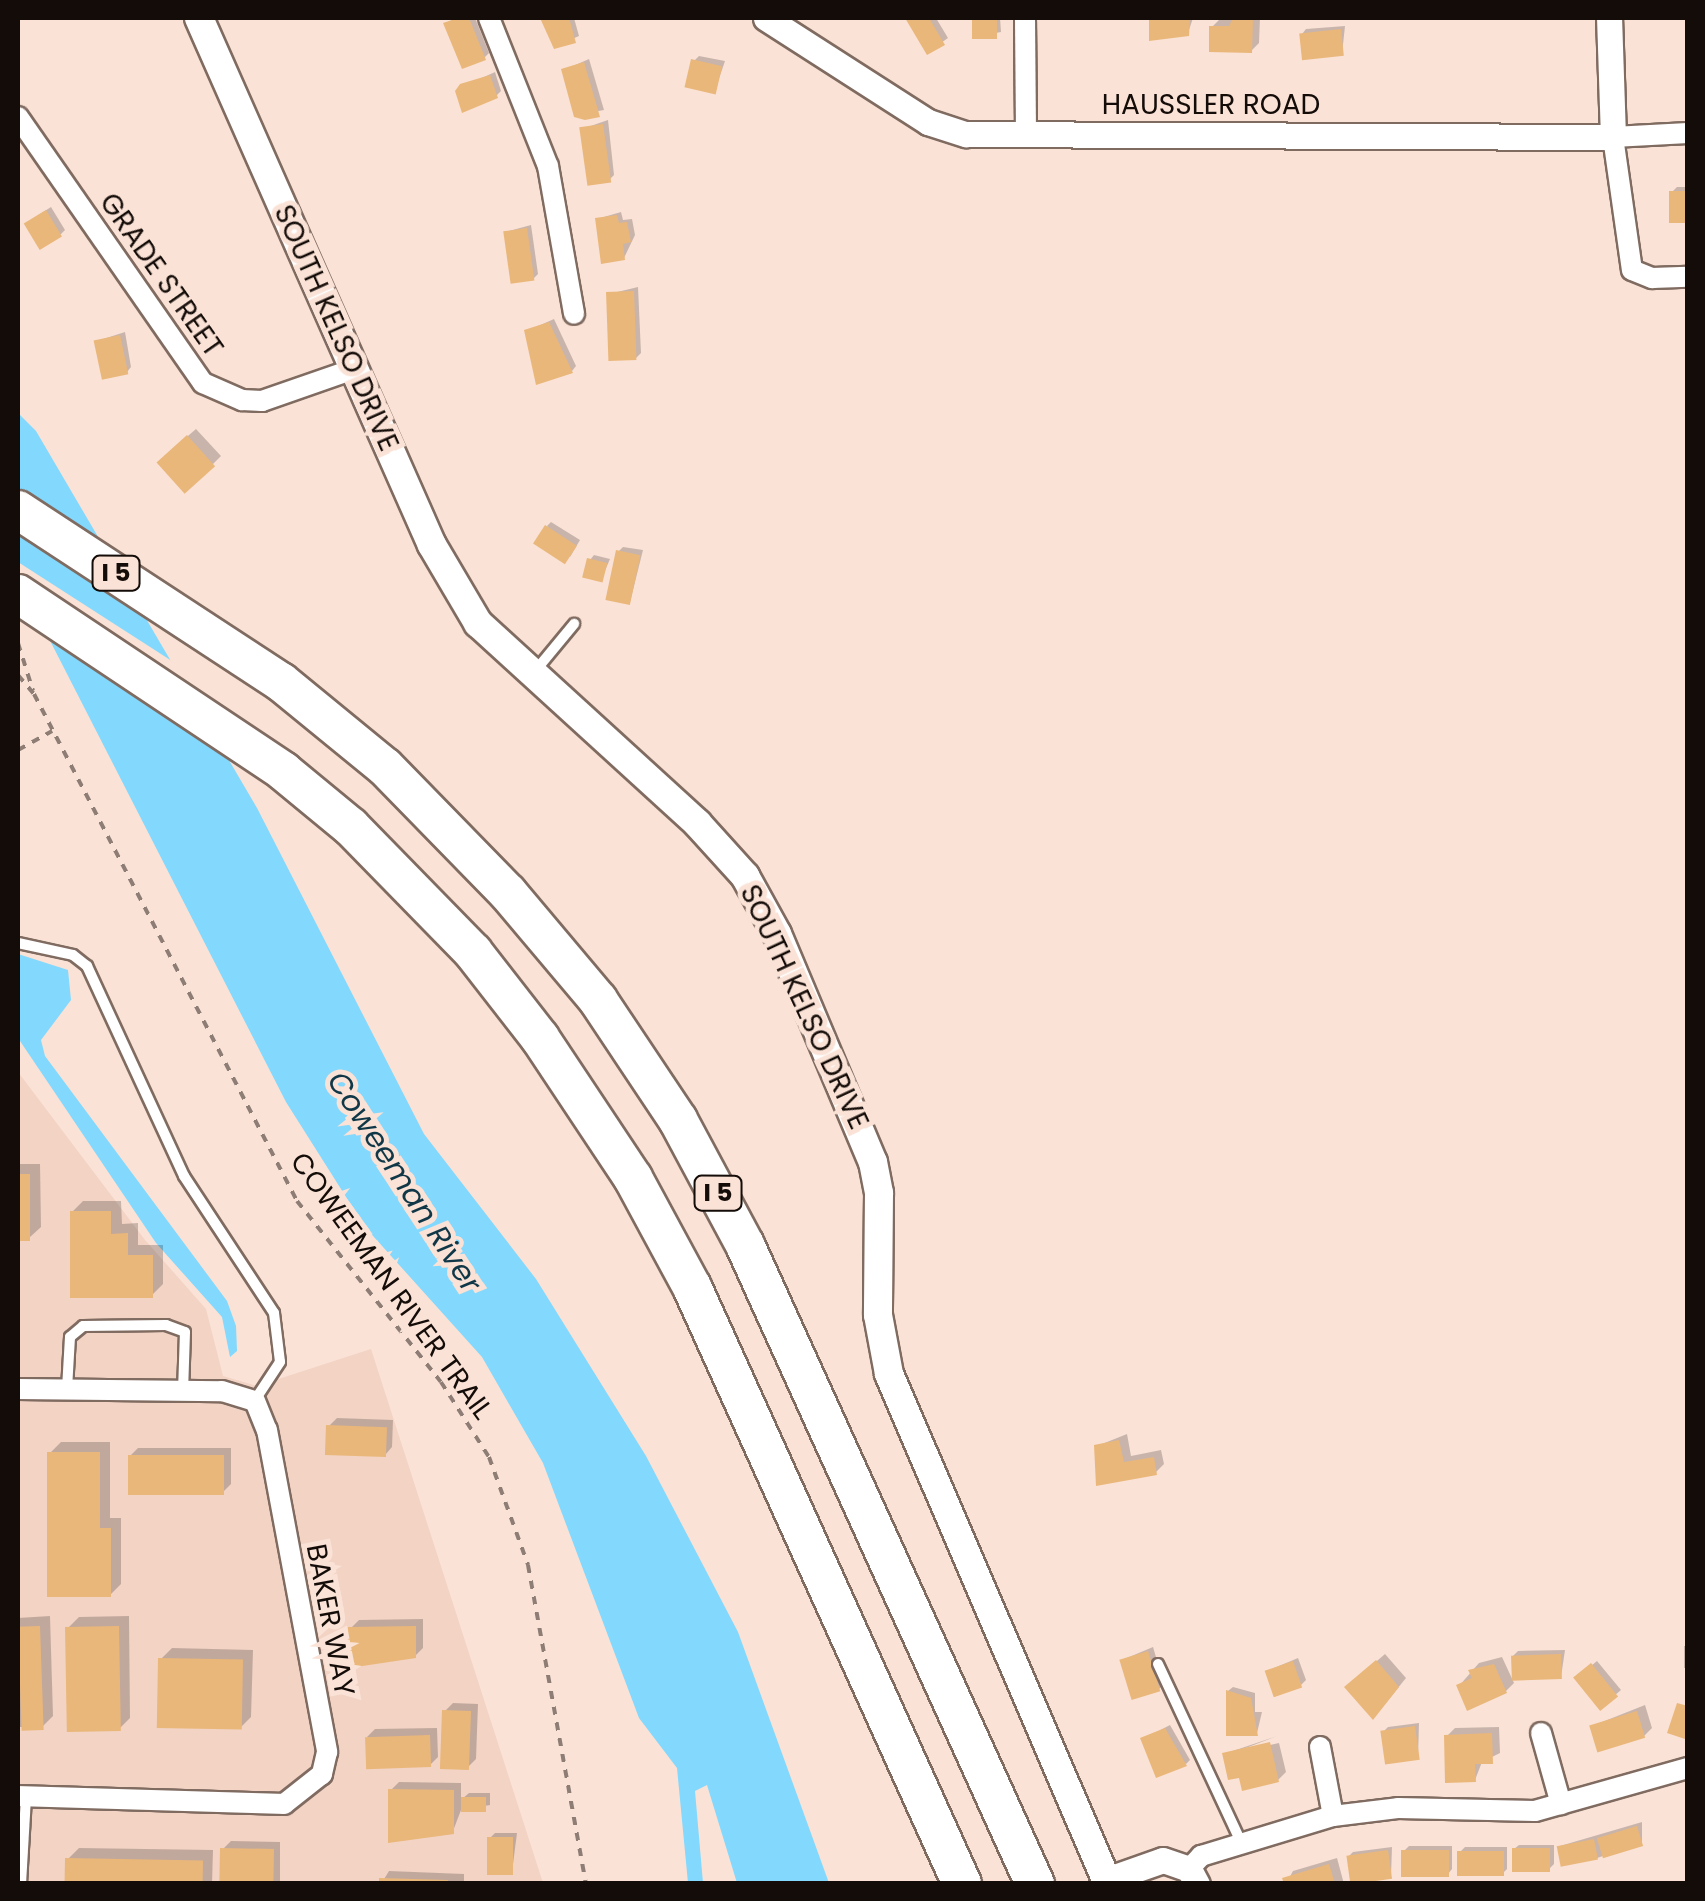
<!DOCTYPE html>
<style>
body{margin:0}
#map{position:relative;width:1705px;height:1901px;overflow:hidden;background:#fae2d6;font-family:Poppins,sans-serif}
div>[style]{position:absolute}
.built>*{inset:0;background:#f2d3c4}
.water>*{inset:0;background:#82d8fd}
.pier>*{inset:0;background:#fae2d6}
.shadow>*{inset:0;background:#0003;transform-origin:0 0}
.building>*{inset:0;background:#eab77a;transform-origin:0 0}
.path>*{height:4px;margin-top:-2px;transform-origin:0;background:repeating-linear-gradient(90deg,#8d7d75 0 8px,transparent 0 16px)}
.roads{filter:drop-shadow(2px 0 #806b61) drop-shadow(-2px 0 #806b61) drop-shadow(0 2px #806b61) drop-shadow(0 -2px #806b61)}
.service>*{height:10px;margin:-5px;padding:0 5px;transform-origin:5px;border-radius:5px;background:#fff}
.minor>*{height:20px;margin:-10px;padding:0 10px;transform-origin:10px;border-radius:10px;background:#fff}
.tertiary>*{height:25px;margin:-12.5px;padding:0 12.5px;transform-origin:12.5px;border-radius:12.5px;background:#fff}
.secondary>*{height:28px;margin:-14px;padding:0 14px;transform-origin:14px;border-radius:14px;background:#fff}
.motorway>*{height:38px;margin:-19px;padding:0 19px;transform-origin:19px;border-radius:19px;background:#fff}
span{translate:-50% -50%;white-space:nowrap;text-align:center;line-height:1.15;-webkit-text-stroke:10px #fae2d6;paint-order:stroke}
.shield-label span{padding:2px 8px;background:#fae2d6;border:2px solid;border-radius:8px;-webkit-text-stroke-width:0}
.shield-label{font-size:25px;color:#140c08;font-weight:700}
.street-label{font-size:28px;color:#140c08}
.water-label{font-size:30px;color:#103747;font-style:italic}
.frame{position:absolute;inset:0;border:20px solid #140c08;pointer-events:none}
</style>
<div id="map">
<div class="built">
<div style="clip-path:polygon(18px 1072px,145px 1240px,206px 1309px,223px 1376px,257px 1386px,371px 1349px,543px 1883px,18px 1883px)"></div>
</div>
<div class="water">
<div style="clip-path:polygon(18px 413px,36px 431px,257px 808px,424px 1134px,536px 1279px,646px 1456px,738px 1632px,829px 1883px,737px 1883px,707px 1785px,695px 1791px,703px 1883px,688px 1883px,677px 1768px,639px 1718px,543px 1463px,482px 1357px,365px 1227px,286px 1102px,18px 578px)"></div>
<div style="clip-path:polygon(18px 954px,68px 970px,71px 1000px,41px 1040px,45px 1056px,227px 1301px,236px 1326px,237px 1351px,230px 1357px,222px 1317px,156px 1243px,18px 1038px)"></div>
</div>
<div class="pier">
<div style="clip-path:polygon(18px 562px,175px 663px,233px 758px,18px 589px)"></div>
</div>
<div class="shadow">
<div style="clip-path:polygon(455px 18px,475px 18px,489px 53px,484px 58px,446px 24px)"></div>
<div style="clip-path:polygon(547px 18px,574px 18px,579px 36px,556px 46px)"></div>
<div style="clip-path:polygon(908px 18px,936px 18px,948px 38px,928px 52px)"></div>
<div style="clip-path:polygon(974px 18px,1000px 18px,1001px 32px,974px 37px)"></div>
<div style="clip-path:polygon(1193px 18px,1188px 33px,1152px 19px,1153px 18px)"></div>
<div style="clip-path:polygon(1260px 18px,1259px 43px,1251px 51px,1212px 27px,1220px 19px)"></div>
<div style="clip-path:polygon(1345px 26px,1342px 54px,1302px 34px,1306px 29px)"></div>
<div style="clip-path:polygon(699px 56px,725px 61px,714px 93px,694px 61px)"></div>
<div style="clip-path:polygon(589px 59px,604px 110px,576px 115px,564px 70px)"></div>
<div style="clip-path:polygon(495px 72px,501px 91px,496px 96px,462px 87px)"></div>
<div style="clip-path:polygon(608px 120px,614px 175px,609px 180px,582px 129px)"></div>
<div style="clip-path:polygon(1677px 187px,1688px 187px,1688px 220px,1672px 192px)"></div>
<div style="clip-path:polygon(51px 207px,65px 230px,60px 235px,32px 219px)"></div>
<div style="clip-path:polygon(621px 212px,623px 220px,632px 219px,635px 235px,624px 258px,597px 219px)"></div>
<div style="clip-path:polygon(531px 225px,538px 274px,533px 279px,505px 232px)"></div>
<div style="clip-path:polygon(638px 287px,641px 353px,636px 358px,609px 294px)"></div>
<div style="clip-path:polygon(554px 319px,576px 366px,572px 371px,527px 331px)"></div>
<div style="clip-path:polygon(125px 332px,131px 367px,127px 372px,97px 341px)"></div>
<div style="clip-path:polygon(196px 429px,221px 456px,213px 464px,167px 454px)"></div>
<div style="clip-path:polygon(551px 522px,580px 540px,570px 557px,547px 526px)"></div>
<div style="clip-path:polygon(623px 547px,643px 550px,630px 602px,618px 552px)"></div>
<div style="clip-path:polygon(594px 555px,610px 559px,601px 580px,590px 560px)"></div>
<div style="clip-path:polygon(18px 1164px,40px 1164px,41px 1227px,29px 1238px,18px 1238px)"></div>
<div style="clip-path:polygon(83px 1201px,121px 1201px,122px 1224px,138px 1223px,138px 1245px,163px 1245px,163px 1284px,152px 1295px,72px 1212px)"></div>
<div style="clip-path:polygon(337px 1418px,393px 1420px,392px 1447px,385px 1455px,329px 1426px)"></div>
<div style="clip-path:polygon(1127px 1434px,1131px 1456px,1161px 1450px,1164px 1464px,1156px 1472px,1099px 1483px,1097px 1446px)"></div>
<div style="clip-path:polygon(61px 1442px,110px 1442px,110px 1518px,121px 1518px,121px 1584px,110px 1595px,50px 1453px)"></div>
<div style="clip-path:polygon(138px 1448px,231px 1448px,231px 1484px,223px 1492px,130px 1456px)"></div>
<div style="clip-path:polygon(50px 1616px,53px 1716px,42px 1727px,18px 1727px,18px 1618px)"></div>
<div style="clip-path:polygon(129px 1616px,130px 1718px,119px 1729px,68px 1628px,79px 1617px)"></div>
<div style="clip-path:polygon(423px 1619px,423px 1648px,415px 1656px,351px 1628px,359px 1620px)"></div>
<div style="left:1688px;top:1646px;width:22px;height:4px;rotate:90deg"></div>
<div style="clip-path:polygon(1153px 1647px,1164px 1684px,1159px 1689px,1122px 1660px)"></div>
<div style="clip-path:polygon(172px 1648px,253px 1650px,251px 1717px,240px 1728px,161px 1659px)"></div>
<div style="clip-path:polygon(1565px 1650px,1561px 1677px,1513px 1656px,1518px 1651px)"></div>
<div style="clip-path:polygon(1385px 1654px,1406px 1678px,1381px 1709px,1356px 1679px)"></div>
<div style="clip-path:polygon(1502px 1657px,1514px 1683px,1506px 1691px,1459px 1686px,1479px 1663px)"></div>
<div style="clip-path:polygon(1298px 1658px,1306px 1680px,1301px 1685px,1267px 1671px)"></div>
<div style="clip-path:polygon(1597px 1661px,1621px 1690px,1600px 1708px,1581px 1674px)"></div>
<div style="clip-path:polygon(1233px 1687px,1255px 1693px,1255px 1712px,1262px 1712px,1257px 1733px,1228px 1691px)"></div>
<div style="clip-path:polygon(453px 1703px,478px 1704px,476px 1759px,468px 1767px,445px 1711px)"></div>
<div style="clip-path:polygon(1645px 1705px,1652px 1728px,1644px 1736px,1592px 1726px)"></div>
<div style="clip-path:polygon(1419px 1723px,1418px 1758px,1383px 1732px,1388px 1727px)"></div>
<div style="clip-path:polygon(1170px 1725px,1190px 1760px,1186px 1764px,1143px 1739px)"></div>
<div style="clip-path:polygon(1499px 1727px,1500px 1753px,1482px 1762px,1475px 1780px,1447px 1736px,1455px 1728px)"></div>
<div style="clip-path:polygon(437px 1728px,438px 1757px,430px 1765px,367px 1737px,375px 1729px)"></div>
<div style="clip-path:polygon(1277px 1736px,1230px 1754px,1279px 1743px,1286px 1772px,1278px 1780px,1241px 1775px,1224px 1754px)"></div>
<div style="clip-path:polygon(399px 1782px,461px 1783px,461px 1800px,469px 1793px,490px 1793px,490px 1805px,461px 1810px,453px 1831px,391px 1790px)"></div>
<div style="clip-path:polygon(1642px 1822px,1642px 1843px,1597px 1858px,1560px 1846px)"></div>
<div style="clip-path:polygon(495px 1833px,517px 1833px,512px 1872px,490px 1838px)"></div>
<div style="clip-path:polygon(231px 1841px,280px 1842px,280px 1884px,222px 1884px,223px 1849px)"></div>
<div style="clip-path:polygon(1519px 1845px,1554px 1845px,1554px 1864px,1549px 1869px,1514px 1849px)"></div>
<div style="clip-path:polygon(1409px 1846px,1452px 1846px,1452px 1869px,1448px 1874px,1404px 1851px)"></div>
<div style="clip-path:polygon(1392px 1847px,1391px 1876px,1348px 1857px,1353px 1852px)"></div>
<div style="clip-path:polygon(1465px 1847px,1507px 1847px,1507px 1869px,1502px 1874px,1460px 1852px)"></div>
<div style="clip-path:polygon(79px 1848px,213px 1850px,212px 1884px,67px 1884px,68px 1859px)"></div>
<div style="clip-path:polygon(1337px 1858px,1344px 1884px,1286px 1884px,1293px 1871px)"></div>
<div style="clip-path:polygon(389px 1871px,464px 1874px,464px 1884px,381px 1884px)"></div>
</div>
<div class="building">
<div style="clip-path:polygon(458px 18px,469px 18px,486px 60px,462px 69px,443px 23px)"></div>
<div style="clip-path:polygon(540px 18px,569px 18px,576px 43px,554px 49px)"></div>
<div style="clip-path:polygon(905px 18px,929px 18px,945px 45px,927px 55px)"></div>
<div style="left:972px;top:18px;width:25px;height:21px"></div>
<div style="clip-path:polygon(1149px 18px,1190px 18px,1189px 36px,1149px 41px)"></div>
<div style="clip-path:polygon(1233px 18px,1253px 18px,1252px 53px,1209px 52px,1209px 26px,1229px 26px)"></div>
<div style="left:1341px;top:29px;width:27px;height:42px;rotate:84deg"></div>
<div style="left:691px;top:59px;width:32px;height:29px;rotate:13deg"></div>
<div style="clip-path:polygon(584px 62px,600px 117px,585px 120px,574px 117px,561px 69px)"></div>
<div style="clip-path:polygon(490px 75px,498px 98px,462px 113px,455px 91px,460px 84px)"></div>
<div style="left:603px;top:124px;width:59px;height:24px;rotate:82deg"></div>
<div style="left:1669px;top:191px;width:19px;height:32px"></div>
<div style="left:46px;top:210px;width:31px;height:26px;rotate:59deg"></div>
<div style="clip-path:polygon(617px 215px,619px 223px,627px 222px,631px 242px,623px 244px,625px 260px,601px 264px,595px 218px)"></div>
<div style="left:527px;top:228px;width:53px;height:24px;rotate:82deg"></div>
<div style="left:634px;top:291px;width:69px;height:28px;rotate:88deg"></div>
<div style="clip-path:polygon(549px 322px,573px 373px,536px 385px,524px 330px)"></div>
<div style="left:120px;top:335px;width:40px;height:27px;rotate:78deg"></div>
<div style="left:187px;top:435px;width:42px;height:41px;rotate:48deg"></div>
<div style="left:545px;top:525px;width:38px;height:22px;rotate:33deg"></div>
<div style="left:616px;top:550px;width:25px;height:51px;rotate:12deg"></div>
<div style="left:587px;top:558px;width:21px;height:20px;rotate:14deg"></div>
<div style="left:18px;top:1174px;width:12px;height:67px"></div>
<div style="clip-path:polygon(70px 1211px,111px 1211px,111px 1234px,128px 1233px,128px 1255px,153px 1255px,153px 1298px,70px 1298px)"></div>
<div style="left:326px;top:1425px;width:61px;height:30px;rotate:2deg"></div>
<div style="clip-path:polygon(1119px 1440px,1124px 1462px,1154px 1457px,1157px 1475px,1096px 1486px,1094px 1445px)"></div>
<div style="clip-path:polygon(47px 1452px,100px 1452px,100px 1528px,111px 1528px,111px 1597px,47px 1597px)"></div>
<div style="left:128px;top:1455px;width:96px;height:40px"></div>
<div style="left:40px;top:1626px;width:104px;height:22px;rotate:88deg"></div>
<div style="left:119px;top:1626px;width:105px;height:54px;rotate:89deg"></div>
<div style="clip-path:polygon(416px 1626px,416px 1658px,349px 1668px,348px 1627px)"></div>
<div style="left:1148px;top:1651px;width:42px;height:30px;rotate:73deg"></div>
<div style="left:1561px;top:1654px;width:25px;height:50px;rotate:88deg"></div>
<div style="left:158px;top:1658px;width:85px;height:70px;rotate:1deg"></div>
<div style="clip-path:polygon(1376px 1660px,1399px 1687px,1373px 1720px,1344px 1687px)"></div>
<div style="left:1293px;top:1661px;width:28px;height:30px;rotate:71deg"></div>
<div style="left:1591px;top:1663px;width:43px;height:23px;rotate:51deg"></div>
<div style="clip-path:polygon(1494px 1664px,1507px 1693px,1467px 1711px,1456px 1685px,1472px 1678px,1468px 1670px)"></div>
<div style="clip-path:polygon(1226px 1690px,1251px 1698px,1258px 1736px,1226px 1736px)"></div>
<div style="clip-path:polygon(1677px 1703px,1688px 1706px,1688px 1740px,1667px 1733px)"></div>
<div style="left:442px;top:1710px;width:29px;height:59px;rotate:2deg"></div>
<div style="left:1637px;top:1711px;width:28px;height:50px;rotate:73deg"></div>
<div style="left:1415px;top:1726px;width:34px;height:35px;rotate:82deg"></div>
<div style="clip-path:polygon(1165px 1728px,1187px 1766px,1156px 1778px,1140px 1738px)"></div>
<div style="clip-path:polygon(1492px 1733px,1493px 1764px,1475px 1764px,1476px 1782px,1445px 1783px,1444px 1735px)"></div>
<div style="left:430px;top:1735px;width:32px;height:65px;rotate:88deg"></div>
<div style="clip-path:polygon(1270px 1742px,1279px 1782px,1242px 1791px,1239px 1778px,1228px 1780px,1222px 1753px)"></div>
<div style="clip-path:polygon(388px 1789px,454px 1790px,454px 1834px,388px 1843px)"></div>
<div style="left:461px;top:1797px;width:25px;height:15px"></div>
<div style="left:1637px;top:1826px;width:21px;height:42px;rotate:73deg"></div>
<div style="left:487px;top:1837px;width:26px;height:38px"></div>
<div style="left:1594px;top:1839px;width:21px;height:38px;rotate:79deg"></div>
<div style="left:220px;top:1848px;width:54px;height:36px;rotate:1deg"></div>
<div style="left:1512px;top:1848px;width:38px;height:24px"></div>
<div style="left:1388px;top:1850px;width:29px;height:42px;rotate:82deg"></div>
<div style="left:1401px;top:1850px;width:48px;height:27px"></div>
<div style="left:1457px;top:1851px;width:47px;height:25px"></div>
<div style="left:65px;top:1858px;width:138px;height:26px;rotate:1deg"></div>
<div style="clip-path:polygon(1329px 1864px,1335px 1884px,1284px 1884px,1282px 1878px)"></div>
<div style="clip-path:polygon(379px 1878px,448px 1880px,448px 1884px,379px 1884px)"></div>
</div>
<div class="path">
<div style="left:18px;top:643px;width:50px;rotate:72.6deg"></div>
<div style="left:18px;top:675px;width:25px;rotate:50deg"></div>
<div style="left:34px;top:694px;width:571px;rotate:62.58deg"></div>
<div style="left:297px;top:1201px;width:231px;rotate:51.5deg"></div>
<div style="left:441px;top:1382px;width:89px;rotate:57.4deg"></div>
<div style="left:489px;top:1457px;width:115px;rotate:70.1deg"></div>
<div style="left:528px;top:1565px;width:324px;rotate:79.7deg"></div>
<div style="left:18px;top:750px;width:39px;rotate:-29deg"></div>
</div>
<div class="roads">
<div class="service">
<div style="left:536px;top:670px;width:60px;rotate:-50.4deg"></div>
<div style="left:18px;top:943px;width:56px;rotate:12.3deg"></div>
<div style="left:73px;top:955px;width:18px;rotate:38deg"></div>
<div style="left:87px;top:966px;width:231px;rotate:65.2deg"></div>
<div style="left:184px;top:1176px;width:164px;rotate:56.7deg"></div>
<div style="left:274px;top:1313px;width:49px;rotate:83deg"></div>
<div style="left:280px;top:1362px;width:45px;rotate:123.3deg"></div>
<div style="left:67px;top:1389px;width:52px;rotate:-86.7deg"></div>
<div style="left:70px;top:1337px;width:17px;rotate:-40deg"></div>
<div style="left:83px;top:1326px;width:83px;rotate:-0.7deg"></div>
<div style="left:166px;top:1325px;width:20px;rotate:20deg"></div>
<div style="left:185px;top:1332px;width:59px;rotate:91.9deg"></div>
<div style="left:1158px;top:1664px;width:199px;rotate:65deg"></div>
<div style="left:21px;top:1884px;width:87px;rotate:-86.7deg"></div>
</div>
<div class="minor">
<div style="left:489px;top:18px;width:159px;rotate:68.3deg"></div>
<div style="left:548px;top:166px;width:150px;rotate:80deg"></div>
<div style="left:1025px;top:18px;width:116px;rotate:89.5deg"></div>
<div style="left:18px;top:117px;width:324px;rotate:55.2deg"></div>
<div style="left:203px;top:383px;width:43px;rotate:23.6deg"></div>
<div style="left:242px;top:400px;width:20px;rotate:3deg"></div>
<div style="left:262px;top:401px;width:97px;rotate:-19.2deg"></div>
<div style="left:1688px;top:133px;width:75px;rotate:176.9deg"></div>
<div style="left:1613px;top:137px;width:134px;rotate:81.9deg"></div>
<div style="left:1632px;top:270px;width:22px;rotate:22deg"></div>
<div style="left:1652px;top:278px;width:36px;rotate:-2deg"></div>
<div style="left:18px;top:1389px;width:204px;rotate:0.6deg"></div>
<div style="left:222px;top:1391px;width:34px;rotate:17deg"></div>
<div style="left:255px;top:1401px;width:31px;rotate:68deg"></div>
<div style="left:267px;top:1430px;width:328px;rotate:79.4deg"></div>
<div style="left:327px;top:1752px;width:23px;rotate:103deg"></div>
<div style="left:322px;top:1774px;width:48px;rotate:141.7deg"></div>
<div style="left:284px;top:1804px;width:266px;rotate:-178.3deg"></div>
<div style="left:1541px;top:1733px;width:74px;rotate:74.3deg"></div>
<div style="left:1320px;top:1747px;width:70px;rotate:79.3deg"></div>
<div style="left:1189px;top:1869px;width:18px;rotate:-47deg"></div>
<div style="left:1201px;top:1856px;width:138px;rotate:-16.9deg"></div>
<div style="left:1333px;top:1816px;width:65px;rotate:-7deg"></div>
<div style="left:1398px;top:1808px;width:137px;rotate:1.3deg"></div>
<div style="left:1535px;top:1811px;width:159px;rotate:-15.7deg"></div>
</div>
<div class="tertiary">
<div style="left:766px;top:18px;width:193px;rotate:32.7deg"></div>
<div style="left:928px;top:122px;width:40px;rotate:18deg"></div>
<div style="left:966px;top:134px;width:647px;rotate:0.27deg"></div>
<div style="left:1613px;top:137px;width:119px;rotate:-91.9deg"></div>
<div style="left:1106px;top:1880px;width:60px;rotate:-19.3deg"></div>
<div style="left:1163px;top:1860px;width:28px;rotate:19deg"></div>
<div style="left:1189px;top:1869px;width:17px;rotate:62deg"></div>
</div>
<div class="secondary">
<div style="left:199px;top:18px;width:576px;rotate:66.15deg"></div>
<div style="left:432px;top:545px;width:91px;rotate:59.5deg"></div>
<div style="left:478px;top:623px;width:297px;rotate:42.4deg"></div>
<div style="left:697px;top:823px;width:72px;rotate:47.8deg"></div>
<div style="left:745px;top:876px;width:66px;rotate:61.1deg"></div>
<div style="left:777px;top:934px;width:247px;rotate:67.2deg"></div>
<div style="left:873px;top:1162px;width:32px;rotate:79deg"></div>
<div style="left:879px;top:1193px;width:122px;rotate:90.5deg"></div>
<div style="left:878px;top:1315px;width:60px;rotate:79.4deg"></div>
<div style="left:889px;top:1374px;width:555px;rotate:66.76deg"></div>
</div>
<div class="motorway">
<div style="left:18px;top:510px;width:314px;rotate:33.2deg"></div>
<div style="left:281px;top:682px;width:134px;rotate:39.3deg"></div>
<div style="left:385px;top:767px;width:176px;rotate:45.7deg"></div>
<div style="left:508px;top:893px;width:140px;rotate:49.9deg"></div>
<div style="left:598px;top:1000px;width:144px;rotate:56.3deg"></div>
<div style="left:678px;top:1120px;width:142px;rotate:61.8deg"></div>
<div style="left:745px;top:1245px;width:702px;rotate:65.59deg"></div>
<div style="left:18px;top:594px;width:319px;rotate:33.7deg"></div>
<div style="left:283px;top:771px;width:88px;rotate:39.5deg"></div>
<div style="left:351px;top:827px;width:175px;rotate:45.7deg"></div>
<div style="left:473px;top:952px;width:109px;rotate:52.1deg"></div>
<div style="left:540px;top:1038px;width:168px;rotate:56.4deg"></div>
<div style="left:633px;top:1178px;width:124px;rotate:61.6deg"></div>
<div style="left:692px;top:1287px;width:655px;rotate:65.66deg"></div>
</div>
</div>
<div class="shield-label">
<span style="left:116px;top:573px">I 5</span>
<span style="left:718px;top:1193px">I 5</span>
</div>
<div class="street-label">
<span style="left:1211px;top:105px">HAUSSLER ROAD</span>
<span style="left:161px;top:275px;rotate:55deg">GRADE STREET</span>
<span style="left:336px;top:328px;rotate:66deg">SOUTH KELSO DRIVE</span>
<span style="left:804px;top:1007px;rotate:65deg">SOUTH KELSO DRIVE</span>
<span style="left:391px;top:1286px;rotate:54deg">COWEEMAN RIVER TRAIL</span>
<span style="left:330px;top:1620px;rotate:79deg">BAKER WAY</span>
</div>
<div class="water-label">
<span style="left:404px;top:1182px;rotate:57deg">Coweeman River</span>
</div>
<div class="frame"></div>
</div>
